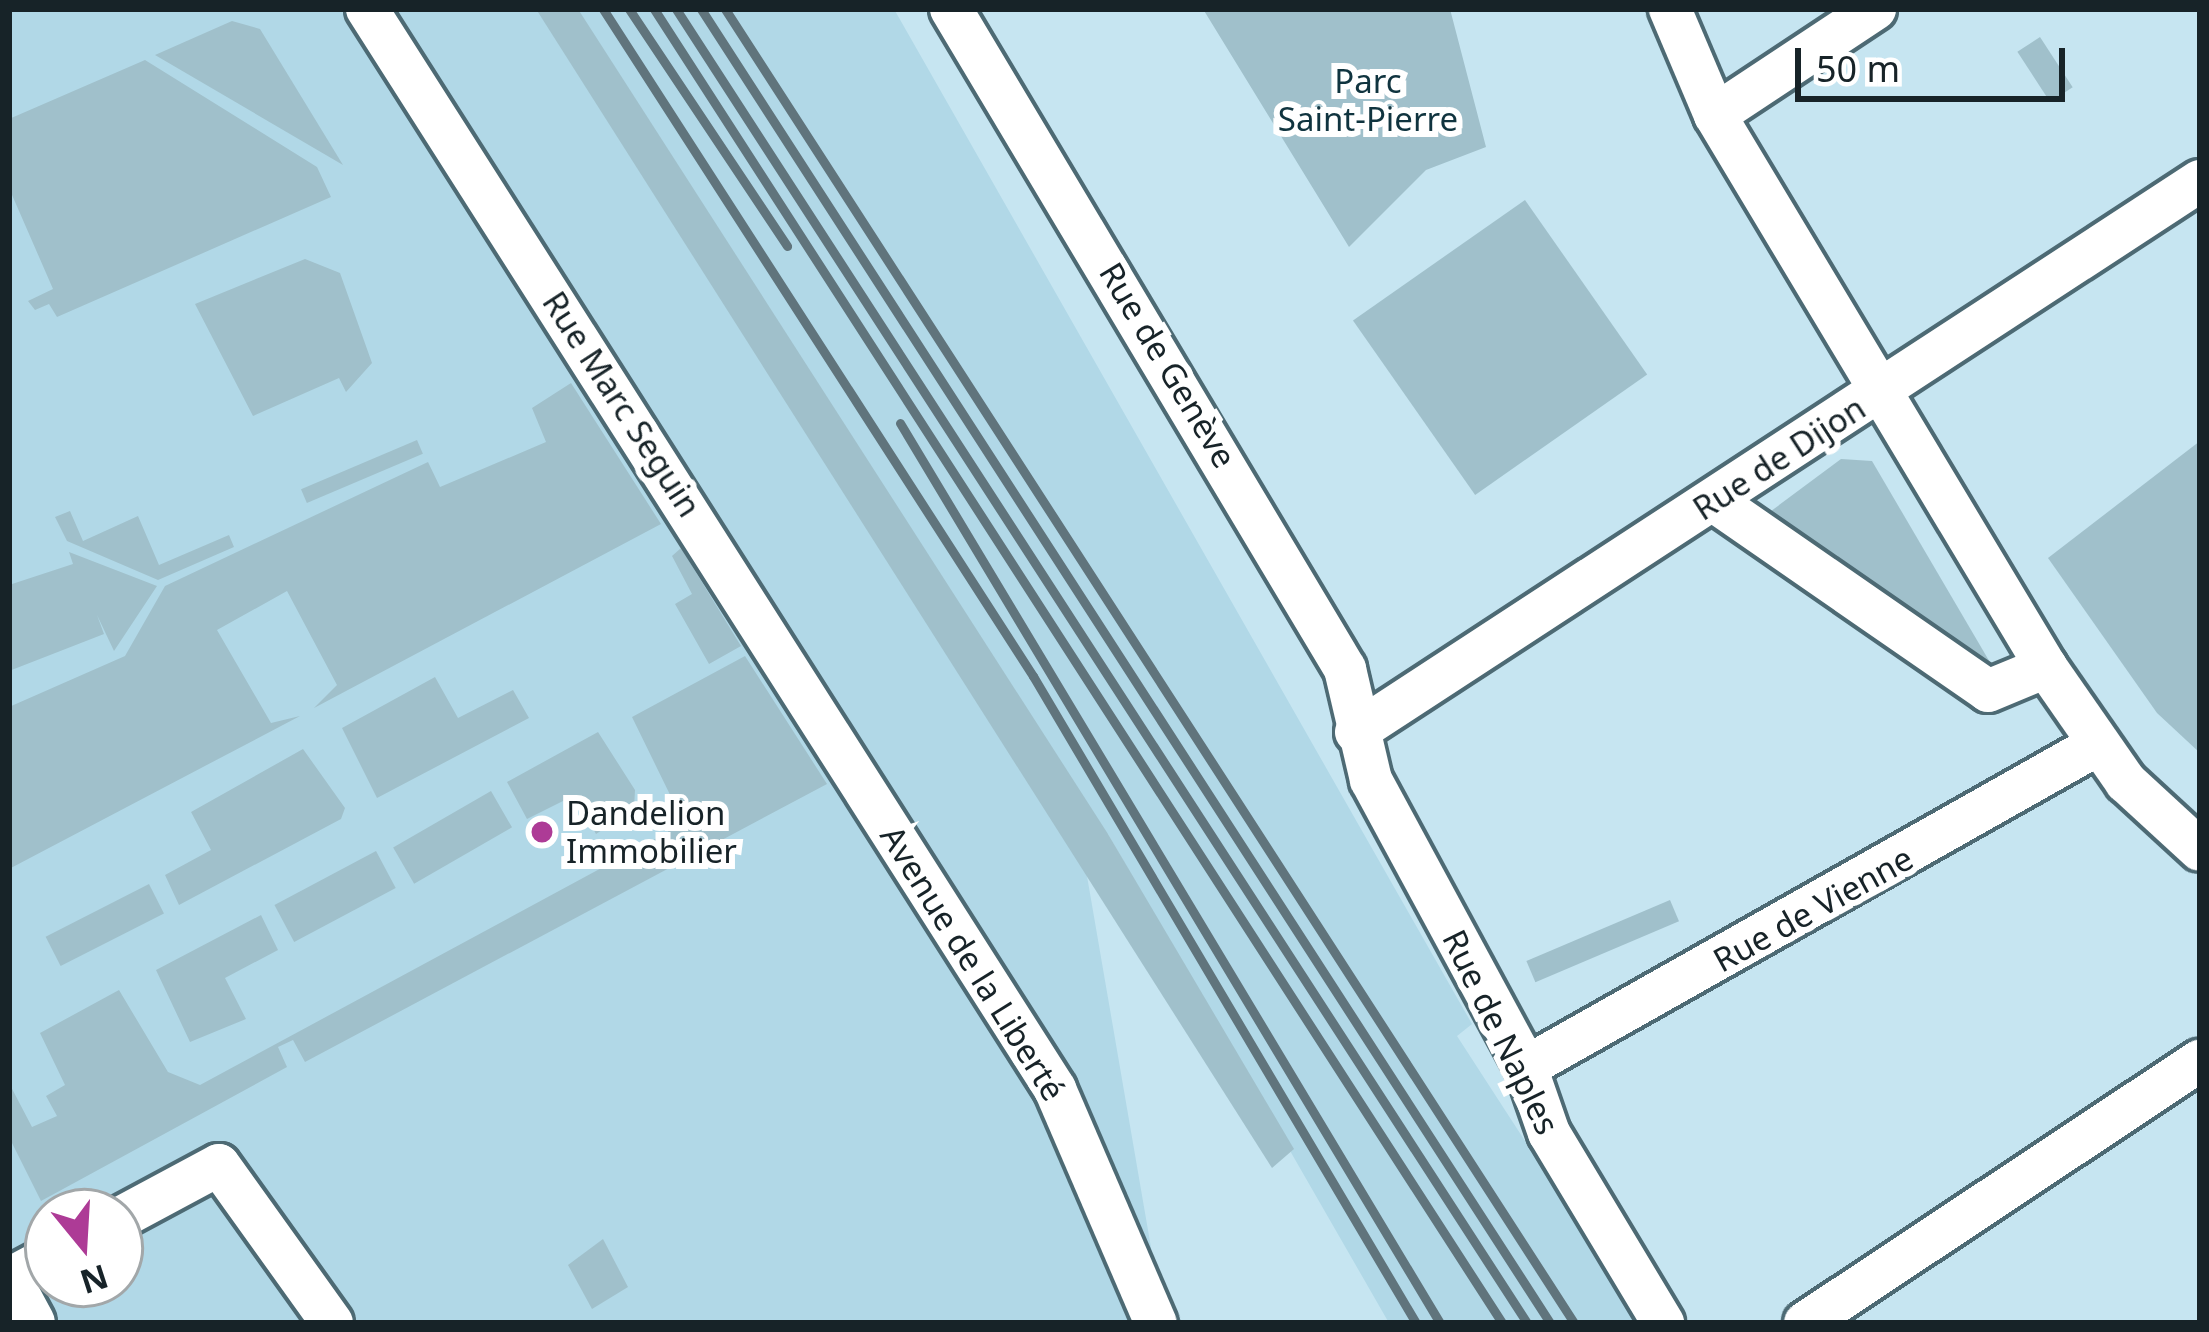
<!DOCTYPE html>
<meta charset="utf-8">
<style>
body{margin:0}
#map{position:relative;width:2209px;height:1332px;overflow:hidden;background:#c6e5f1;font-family:"Noto Sans",sans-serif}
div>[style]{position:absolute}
.built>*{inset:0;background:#b1d8e7}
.green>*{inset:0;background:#a0c0cb;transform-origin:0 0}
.roads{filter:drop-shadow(3px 0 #4d6a74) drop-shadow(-3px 0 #4d6a74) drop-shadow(0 3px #4d6a74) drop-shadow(0 -3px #4d6a74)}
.minor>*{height:42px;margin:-21px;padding:0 21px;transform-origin:21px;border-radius:21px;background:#fff}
.major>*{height:51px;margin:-25.5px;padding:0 25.5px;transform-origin:25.5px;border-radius:25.5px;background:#fff}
.rail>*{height:9px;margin:-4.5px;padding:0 4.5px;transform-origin:4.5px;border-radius:4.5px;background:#60747c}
.dots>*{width:33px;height:33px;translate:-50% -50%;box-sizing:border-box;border:6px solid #fff;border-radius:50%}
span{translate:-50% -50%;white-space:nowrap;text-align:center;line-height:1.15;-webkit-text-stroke:12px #fff;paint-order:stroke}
.park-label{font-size:33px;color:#10343f}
.street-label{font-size:33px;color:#172328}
.poi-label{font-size:33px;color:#172328}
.left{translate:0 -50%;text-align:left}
.frame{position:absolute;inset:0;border:12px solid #172328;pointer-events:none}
.north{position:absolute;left:24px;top:1188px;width:120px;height:120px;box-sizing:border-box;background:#fff;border:3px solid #a2a7a9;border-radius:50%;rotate:162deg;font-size:33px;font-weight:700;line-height:48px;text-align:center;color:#172328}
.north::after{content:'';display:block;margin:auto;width:42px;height:54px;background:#ad3b96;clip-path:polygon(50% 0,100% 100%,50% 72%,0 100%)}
.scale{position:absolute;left:1795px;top:48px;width:270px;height:54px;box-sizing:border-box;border:6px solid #172328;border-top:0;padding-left:15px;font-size:36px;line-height:42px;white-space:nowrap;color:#172328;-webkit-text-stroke:9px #fff;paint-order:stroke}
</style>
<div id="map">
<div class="built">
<div style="clip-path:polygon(evenodd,9px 9px,894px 9px,1472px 1024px,1457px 1036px,1643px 1323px,1389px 1323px,1108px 834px,1077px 818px,1164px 1323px,9px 1323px,9px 9px,48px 1212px,120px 1212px,120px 1284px,48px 1284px,48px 1212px)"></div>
</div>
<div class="green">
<div style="clip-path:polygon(536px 9px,578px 9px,1108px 834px,1294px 1149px,1272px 1168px)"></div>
<div style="clip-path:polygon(1203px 9px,1450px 9px,1486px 147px,1426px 170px,1349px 247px)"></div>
<div style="clip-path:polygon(232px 21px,260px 29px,343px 165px,155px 55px)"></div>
<div style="left:2040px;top:37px;width:60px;height:27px;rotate:57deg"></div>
<div style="clip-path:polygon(145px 60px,317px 167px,331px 197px,57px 317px,49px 304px,35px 310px,28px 301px,53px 289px,9px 188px,9px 119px)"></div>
<div style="left:1525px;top:200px;width:213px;height:210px;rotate:55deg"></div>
<div style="clip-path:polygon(305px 259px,340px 273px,372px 363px,346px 392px,339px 378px,253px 416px,195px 304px)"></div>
<div style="clip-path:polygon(571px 383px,661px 524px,314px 708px,337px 685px,287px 591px,217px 630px,271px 723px,300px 716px,9px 869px,9px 707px,125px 656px,165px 586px,428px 462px,440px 487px,546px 442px,532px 408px)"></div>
<div style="left:417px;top:440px;width:15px;height:126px;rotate:67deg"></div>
<div style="clip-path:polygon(2200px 441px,2200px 753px,2157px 713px,2048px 558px)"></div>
<div style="clip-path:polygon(1841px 459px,1872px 461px,1998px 676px,1759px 520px)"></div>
<div style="clip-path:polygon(70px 511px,83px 541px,138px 516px,159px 565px,229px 535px,234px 547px,158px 580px,67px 541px,55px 517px)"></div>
<div style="clip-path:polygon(681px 548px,741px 646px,709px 664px,675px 604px,692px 594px,672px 556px)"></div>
<div style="clip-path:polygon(69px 552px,157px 586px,114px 651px,97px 615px,104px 634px,9px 671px,9px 585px,73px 564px)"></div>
<div style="clip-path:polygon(745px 656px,827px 784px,305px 1062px,293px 1040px,278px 1047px,287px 1067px,41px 1201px,9px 1137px,9px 1083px,32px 1127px,57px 1116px,46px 1096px,65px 1085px,40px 1033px,119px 990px,168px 1072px,200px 1085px,668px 832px,677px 809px,632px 717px)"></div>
<div style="clip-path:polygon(435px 677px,458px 718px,513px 690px,529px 718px,377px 798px,342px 728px)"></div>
<div style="clip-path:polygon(598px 732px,635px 790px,634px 809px,596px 834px,575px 795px,527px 819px,507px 782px)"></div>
<div style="clip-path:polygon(303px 749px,345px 808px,341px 819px,179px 905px,165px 875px,211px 850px,191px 812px)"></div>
<div style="left:491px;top:791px;width:42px;height:113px;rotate:60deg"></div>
<div style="left:376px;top:851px;width:42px;height:115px;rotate:62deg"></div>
<div style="left:149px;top:884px;width:33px;height:116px;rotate:63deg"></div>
<div style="left:1670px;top:900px;width:23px;height:156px;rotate:67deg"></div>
<div style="clip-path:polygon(261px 915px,278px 950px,225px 978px,246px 1019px,190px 1042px,156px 970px)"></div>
<div style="clip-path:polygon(603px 1239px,628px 1287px,592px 1309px,568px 1265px)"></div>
</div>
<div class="roads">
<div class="minor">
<div style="left:367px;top:9px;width:1281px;rotate:57.5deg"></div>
<div style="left:1055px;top:1089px;width:255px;rotate:66.7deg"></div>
<div style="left:951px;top:9px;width:769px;rotate:59.16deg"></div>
<div style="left:1345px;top:669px;width:114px;rotate:76.8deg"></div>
<div style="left:1371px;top:780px;width:326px;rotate:61.6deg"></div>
<div style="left:1526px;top:1067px;width:70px;rotate:70.8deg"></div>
<div style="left:1549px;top:1133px;width:222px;rotate:59deg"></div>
<div style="left:1670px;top:9px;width:115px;rotate:67deg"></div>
<div style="left:1715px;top:115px;width:644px;rotate:59.05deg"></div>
<div style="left:2046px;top:667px;width:140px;rotate:55.2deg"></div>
<div style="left:2126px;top:782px;width:100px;rotate:42.6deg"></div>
<div style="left:1715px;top:115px;width:192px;rotate:-33.5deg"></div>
<div style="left:1714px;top:501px;width:333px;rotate:34.7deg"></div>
<div style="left:1988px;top:691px;width:63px;rotate:-22.5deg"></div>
<div style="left:1356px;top:732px;width:1008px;rotate:-33.14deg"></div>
<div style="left:1526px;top:1067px;width:656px;rotate:-29.42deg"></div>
<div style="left:120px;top:1218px;width:112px;rotate:-28.2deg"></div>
<div style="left:219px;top:1165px;width:194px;rotate:54.4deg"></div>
<div style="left:9px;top:1279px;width:44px;rotate:-28.3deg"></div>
<div style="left:1805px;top:1323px;width:474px;rotate:-33.6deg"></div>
</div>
<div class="major">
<div style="left:9px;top:1286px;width:42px;rotate:61.6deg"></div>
</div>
</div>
<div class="rail">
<div style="left:603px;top:9px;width:794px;rotate:57.19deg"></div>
<div style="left:1033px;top:676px;width:752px;rotate:59.38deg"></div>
<div style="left:629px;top:9px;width:285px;rotate:56.3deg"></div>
<div style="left:654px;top:9px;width:1564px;rotate:57.16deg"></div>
<div style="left:676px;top:9px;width:1566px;rotate:57.07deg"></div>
<div style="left:701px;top:9px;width:1564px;rotate:57.13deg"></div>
<div style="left:725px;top:9px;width:1564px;rotate:57.13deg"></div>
<div style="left:900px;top:423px;width:1050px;rotate:59.04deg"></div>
</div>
<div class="dots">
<div style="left:542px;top:832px;background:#ad3b96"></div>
</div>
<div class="park-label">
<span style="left:1368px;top:100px">Parc<br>Saint-Pierre</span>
</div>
<div class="street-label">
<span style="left:1168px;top:365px;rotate:59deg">Rue de Genève</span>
<span style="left:622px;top:404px;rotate:57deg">Rue Marc Seguin</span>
<span style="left:1779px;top:458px;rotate:-33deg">Rue de Dijon</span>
<span style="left:1813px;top:909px;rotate:-29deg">Rue de Vienne</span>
<span style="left:973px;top:963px;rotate:58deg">Avenue de la Liberté</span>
<span style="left:1501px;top:1032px;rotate:64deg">Rue de Naples</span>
</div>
<div class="poi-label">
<span class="left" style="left:566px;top:832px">Dandelion<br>Immobilier</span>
</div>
<div class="frame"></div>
<div class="north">N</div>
<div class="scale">50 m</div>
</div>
